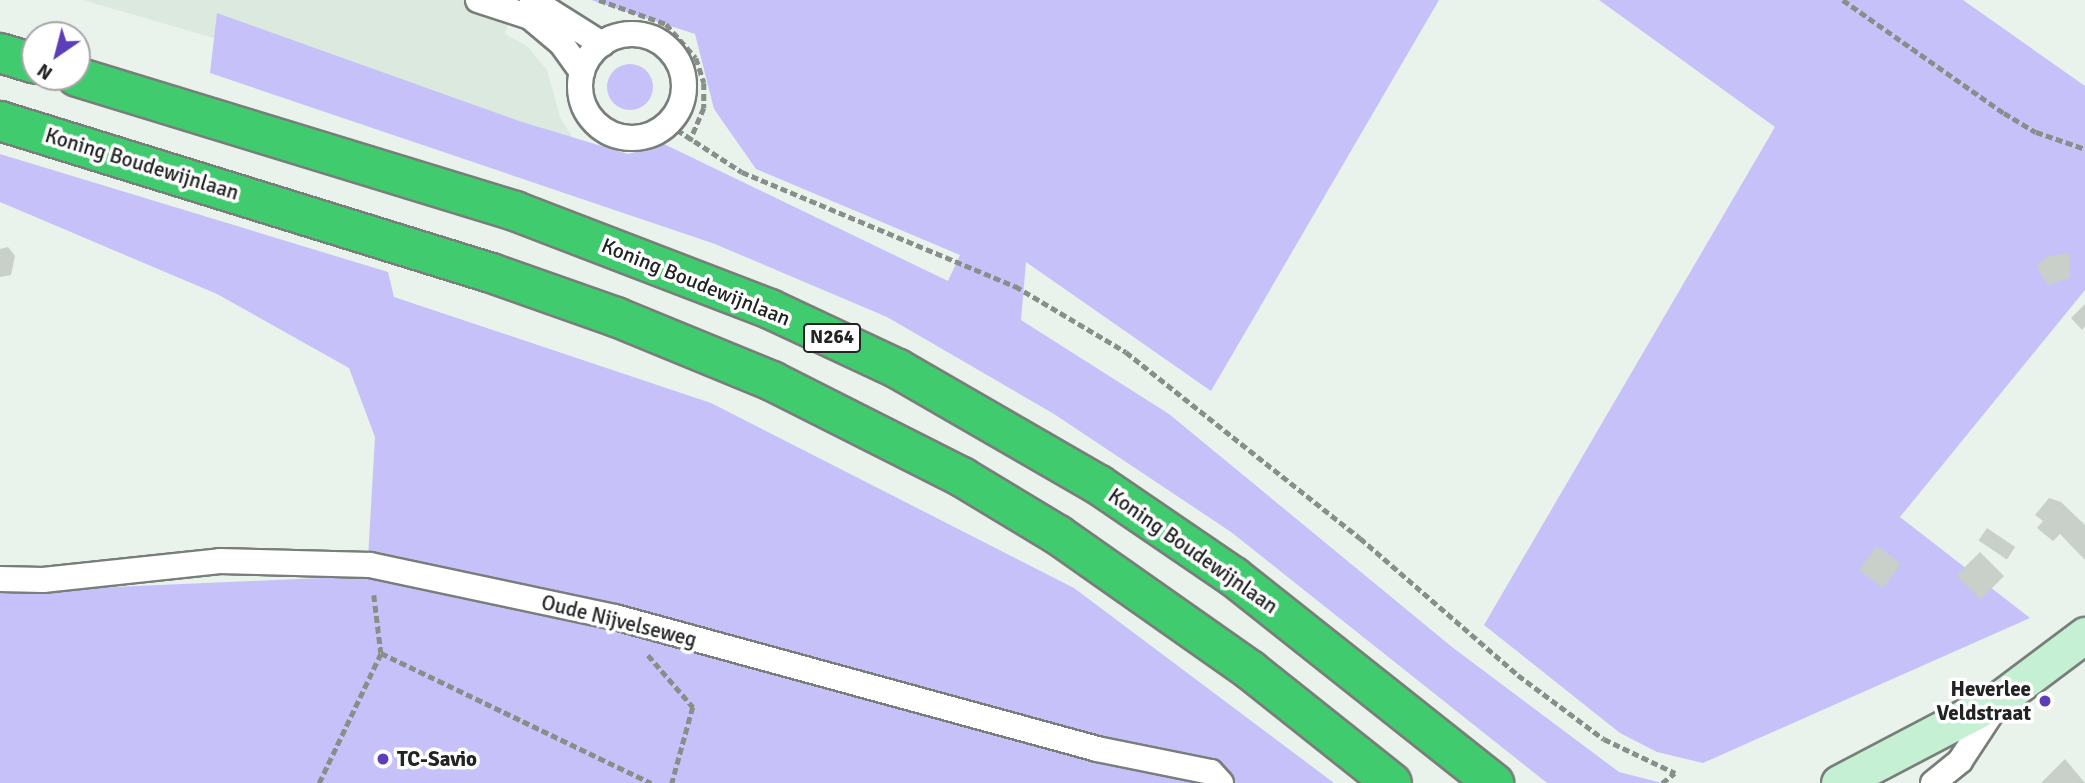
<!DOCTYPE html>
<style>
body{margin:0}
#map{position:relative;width:2085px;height:783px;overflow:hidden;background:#eaf2ec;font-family:Signika,sans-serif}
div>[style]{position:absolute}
.built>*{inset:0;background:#dbe9de}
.green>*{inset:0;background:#c6c2f9}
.round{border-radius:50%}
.building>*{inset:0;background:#c9d0ca;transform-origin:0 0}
.path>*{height:4.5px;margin-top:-2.25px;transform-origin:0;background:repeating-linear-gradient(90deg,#888e8a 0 7px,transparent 0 10.5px)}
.roads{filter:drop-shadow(2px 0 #787e79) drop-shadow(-2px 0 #787e79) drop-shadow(0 2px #787e79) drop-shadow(0 -2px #787e79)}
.street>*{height:24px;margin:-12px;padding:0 12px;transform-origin:12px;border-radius:12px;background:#fff}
.street>.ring{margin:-12px;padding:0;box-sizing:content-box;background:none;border:24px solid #fff;border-radius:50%}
.secondary>*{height:35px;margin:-17.5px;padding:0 17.5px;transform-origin:17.5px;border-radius:17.5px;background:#c6f0d4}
.highway>*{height:38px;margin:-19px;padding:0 19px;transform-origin:19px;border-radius:19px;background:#40cc6e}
.dots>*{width:19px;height:19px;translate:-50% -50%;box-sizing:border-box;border:4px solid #fff;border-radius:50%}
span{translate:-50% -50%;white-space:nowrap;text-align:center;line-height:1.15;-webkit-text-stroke:7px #fff;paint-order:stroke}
.shield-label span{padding:2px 5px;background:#fff;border:2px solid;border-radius:5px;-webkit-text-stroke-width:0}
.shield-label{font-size:19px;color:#212422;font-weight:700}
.street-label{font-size:21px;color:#212422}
.poi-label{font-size:21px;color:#212422;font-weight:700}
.right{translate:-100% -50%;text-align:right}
.left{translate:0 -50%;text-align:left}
.north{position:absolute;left:21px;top:21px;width:70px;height:70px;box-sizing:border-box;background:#fff;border:2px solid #a6a7a7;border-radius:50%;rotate:215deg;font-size:19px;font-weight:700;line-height:28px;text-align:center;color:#212422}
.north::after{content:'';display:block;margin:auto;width:24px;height:32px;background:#5c3fb8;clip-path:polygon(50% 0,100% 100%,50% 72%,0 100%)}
</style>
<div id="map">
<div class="built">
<div style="clip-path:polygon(83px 0,515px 0,505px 34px,527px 46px,547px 70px,560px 117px,576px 143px)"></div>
</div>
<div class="green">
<div style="clip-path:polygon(591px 0,1439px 0,1211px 391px,1026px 262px,1021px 320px,1169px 414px,1452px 647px,1619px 772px,1662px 783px,1547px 783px,1231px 532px,1054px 414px,887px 317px,715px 244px,210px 73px,217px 13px,519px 121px,628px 154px,664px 144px,948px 281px,960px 255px,756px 169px,714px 109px,695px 34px)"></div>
<div style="clip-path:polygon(1599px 0,1963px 0,2085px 86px,2085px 290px,1900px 517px,2030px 618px,1703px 763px,1657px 752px,1620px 733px,1484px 625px,1775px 127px)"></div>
<div class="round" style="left:607px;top:64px;width:46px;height:46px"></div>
<div style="clip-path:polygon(0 154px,388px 272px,394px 297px,711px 403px,1074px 588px,1334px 783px,0 783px,0 592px,367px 576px,375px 437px,349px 368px,217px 294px,0 202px)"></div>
</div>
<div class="building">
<div style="clip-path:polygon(8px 247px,15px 256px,11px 275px,0 277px,0 249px)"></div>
<div style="clip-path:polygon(2069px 253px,2070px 278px,2048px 285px,2037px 266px,2046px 257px)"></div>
<div style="clip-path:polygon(2085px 304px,2085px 326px,2082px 330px,2071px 318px)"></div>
<div style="clip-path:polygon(2049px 498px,2061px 502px,2085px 525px,2085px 560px,2060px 534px,2053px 541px,2037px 528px,2043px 521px,2035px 515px)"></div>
<div style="left:1987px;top:528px;width:34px;height:15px;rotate:34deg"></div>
<div style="left:1877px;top:546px;width:30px;height:30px;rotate:37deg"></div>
<div style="left:1980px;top:552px;width:34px;height:33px;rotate:45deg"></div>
<div style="clip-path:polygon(2065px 759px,2085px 783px,2041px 783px)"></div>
</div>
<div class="path">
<div style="left:599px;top:0;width:71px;rotate:19.7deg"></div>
<div style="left:666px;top:24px;width:45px;rotate:48.6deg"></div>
<div style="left:696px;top:58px;width:26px;rotate:72deg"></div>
<div style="left:704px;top:83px;width:25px;rotate:90deg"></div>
<div style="left:704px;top:108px;width:36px;rotate:113deg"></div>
<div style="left:1843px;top:0;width:197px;rotate:35.1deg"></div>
<div style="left:2004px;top:113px;width:37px;rotate:31deg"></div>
<div style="left:2036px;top:132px;width:52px;rotate:19.1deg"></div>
<div style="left:668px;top:124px;width:88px;rotate:33deg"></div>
<div style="left:742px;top:172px;width:296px;rotate:22.7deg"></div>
<div style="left:1015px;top:286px;width:129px;rotate:30.7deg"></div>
<div style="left:1126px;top:352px;width:299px;rotate:38.5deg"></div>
<div style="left:1360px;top:538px;width:209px;rotate:40.9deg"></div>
<div style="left:1518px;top:675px;width:107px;rotate:36.7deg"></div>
<div style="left:1604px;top:739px;width:79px;rotate:25.6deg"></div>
<div style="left:374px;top:595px;width:58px;rotate:83.1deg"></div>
<div style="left:648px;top:655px;width:69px;rotate:49.1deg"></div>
<div style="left:693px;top:707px;width:79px;rotate:105.4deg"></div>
<div style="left:319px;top:783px;width:144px;rotate:-64.5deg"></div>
<div style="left:381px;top:653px;width:300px;rotate:25.7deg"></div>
<div style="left:1662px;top:783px;width:16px;rotate:-38deg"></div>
</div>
<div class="roads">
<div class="street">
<div style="left:478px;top:0;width:55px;rotate:18.1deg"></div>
<div style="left:530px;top:17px;width:40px;rotate:40deg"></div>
<div style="left:561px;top:43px;width:36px;rotate:54deg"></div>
<div style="left:532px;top:0;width:83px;rotate:32.2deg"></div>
<div class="ring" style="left:580px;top:34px;width:80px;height:80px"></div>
<div style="left:0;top:579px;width:43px;rotate:1.3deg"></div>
<div style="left:43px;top:580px;width:178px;rotate:-6.1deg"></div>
<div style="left:220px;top:561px;width:150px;rotate:1.5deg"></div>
<div style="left:370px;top:565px;width:250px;rotate:12deg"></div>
<div style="left:615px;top:617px;width:500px;rotate:15.3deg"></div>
<div style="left:1097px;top:749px;width:116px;rotate:11.4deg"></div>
<div style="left:1211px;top:772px;width:15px;rotate:48deg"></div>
<div style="left:1933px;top:783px;width:35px;rotate:-39deg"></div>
<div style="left:1960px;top:761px;width:73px;rotate:-56.7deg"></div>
</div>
<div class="secondary">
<div style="left:1839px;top:783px;width:183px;rotate:-27.7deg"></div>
<div style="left:2001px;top:698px;width:105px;rotate:-36.9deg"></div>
</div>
<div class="highway">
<div style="left:0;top:53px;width:37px;rotate:17deg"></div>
<div style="left:77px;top:77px;width:458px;rotate:17deg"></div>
<div style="left:515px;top:211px;width:273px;rotate:21deg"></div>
<div style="left:770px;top:309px;width:141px;rotate:25.1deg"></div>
<div style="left:898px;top:369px;width:232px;rotate:30deg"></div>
<div style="left:1099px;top:485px;width:163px;rotate:34.3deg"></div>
<div style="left:1234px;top:577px;width:332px;rotate:38.4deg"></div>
<div style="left:0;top:121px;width:514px;rotate:17.2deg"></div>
<div style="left:491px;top:273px;width:133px;rotate:19.4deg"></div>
<div style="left:616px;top:317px;width:169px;rotate:22.3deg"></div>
<div style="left:772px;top:381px;width:213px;rotate:26.8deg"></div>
<div style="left:962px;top:477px;width:112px;rotate:31.1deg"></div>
<div style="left:1058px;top:535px;width:235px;rotate:35.1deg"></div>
<div style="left:1250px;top:670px;width:181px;rotate:38.5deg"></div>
</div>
</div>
<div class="dots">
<div style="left:2045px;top:701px;background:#5c3fb8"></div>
<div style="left:383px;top:759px;background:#5c3fb8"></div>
</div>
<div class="shield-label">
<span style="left:832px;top:338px">N264</span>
</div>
<div class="street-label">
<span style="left:142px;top:164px;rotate:17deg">Koning Boudewijnlaan</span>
<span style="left:696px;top:282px;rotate:22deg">Koning Boudewijnlaan</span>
<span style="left:1193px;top:551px;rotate:35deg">Koning Boudewijnlaan</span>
<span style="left:619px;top:621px;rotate:14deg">Oude Nijvelseweg</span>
</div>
<div class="poi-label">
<span class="right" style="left:2031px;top:701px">Heverlee<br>Veldstraat</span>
<span class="left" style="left:397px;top:759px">TC-Savio</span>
</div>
<div class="north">N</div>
</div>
